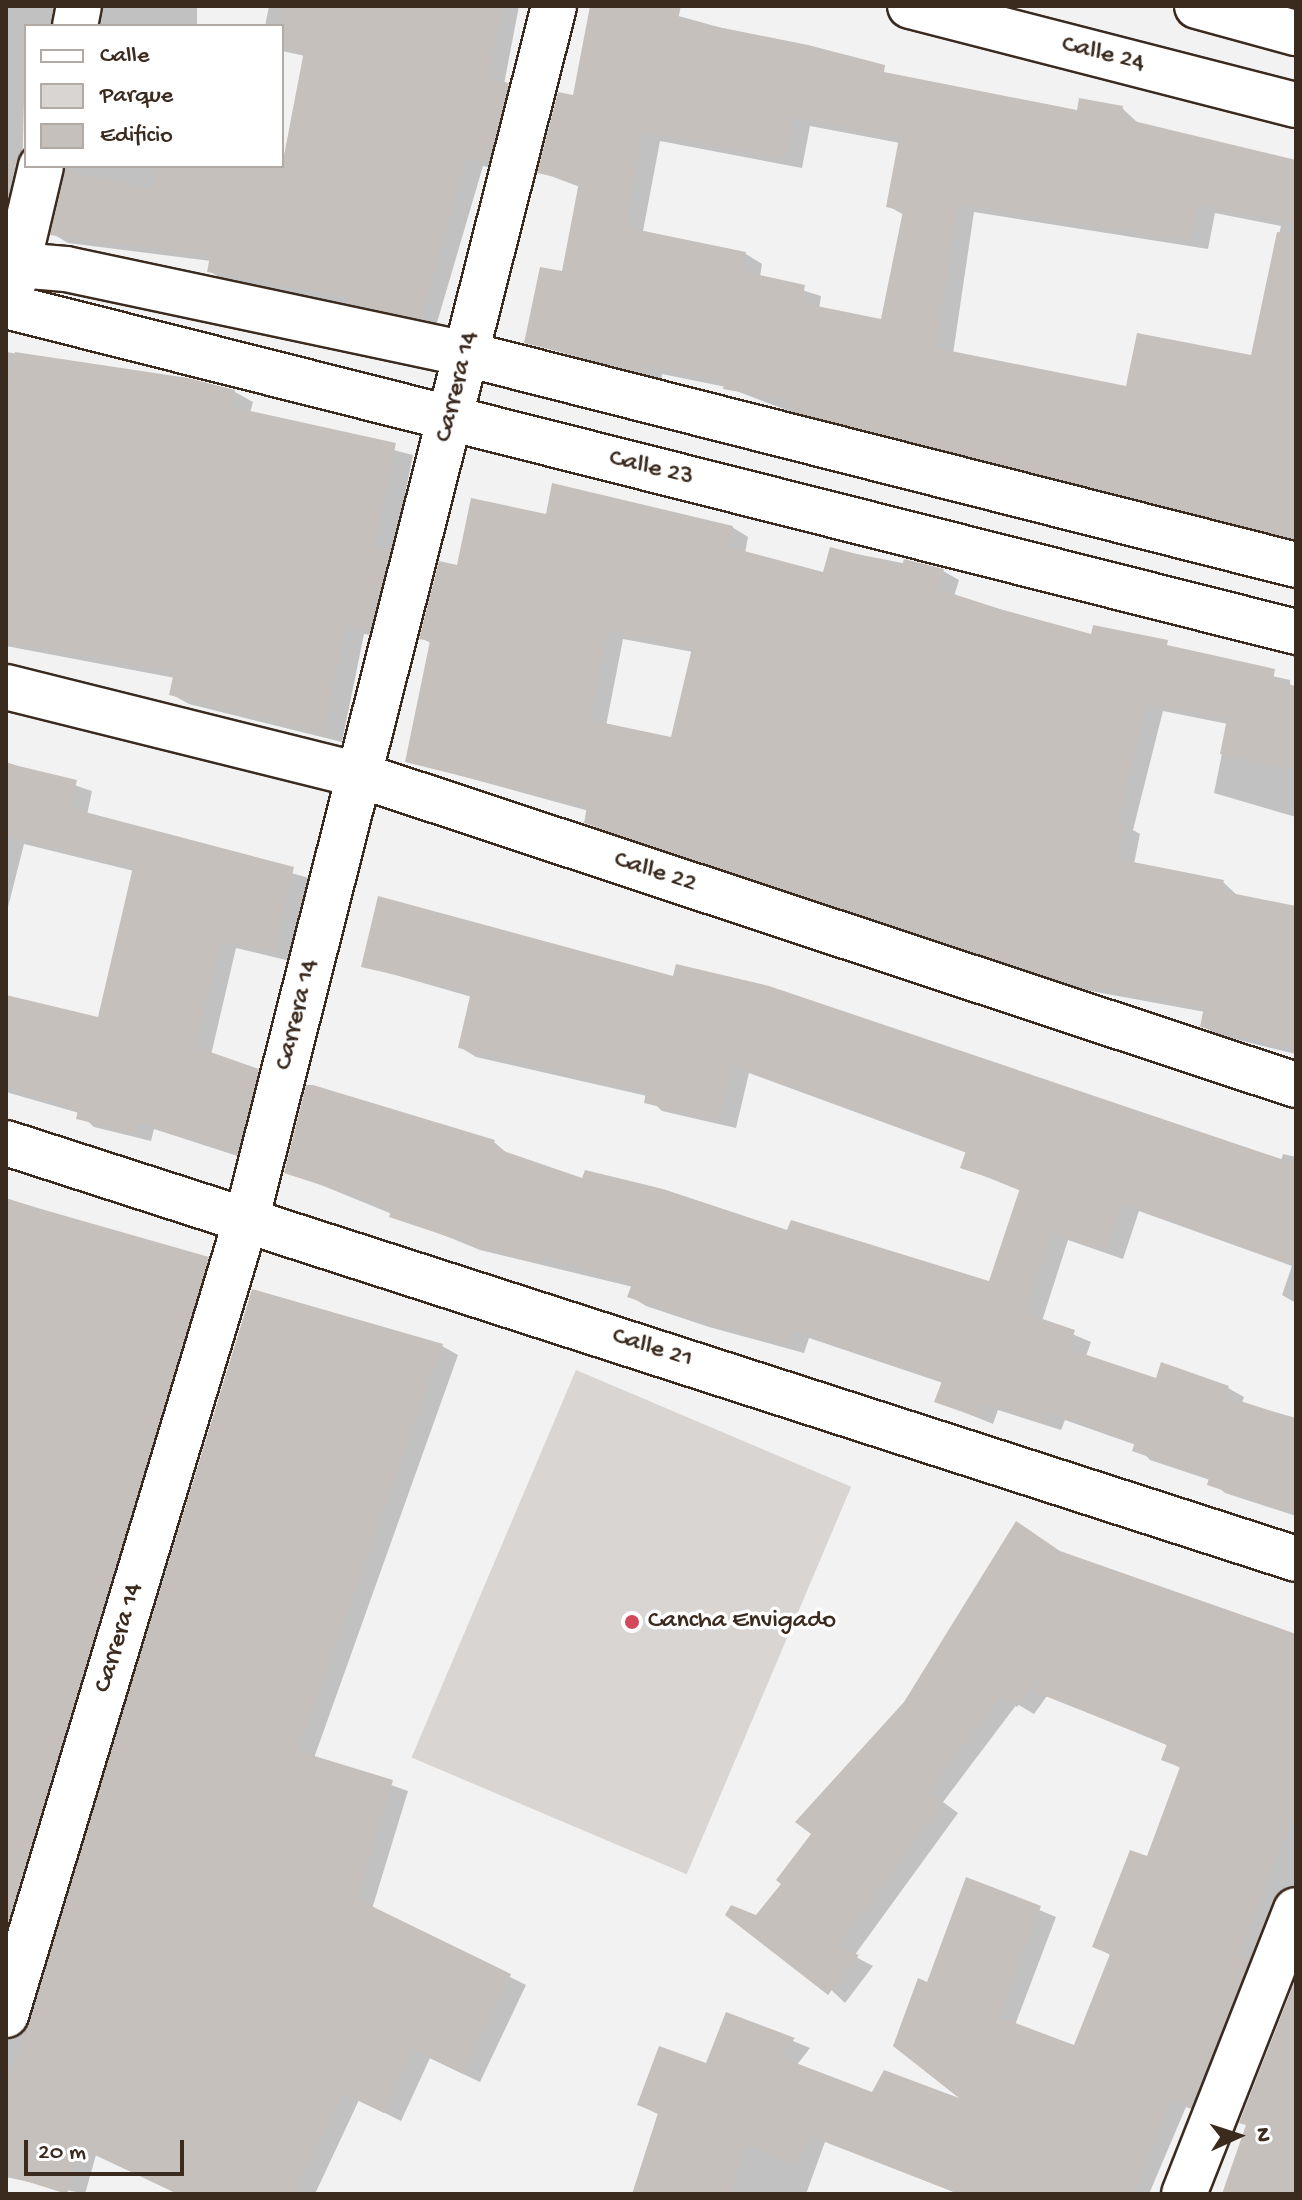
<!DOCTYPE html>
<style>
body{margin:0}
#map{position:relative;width:1302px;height:2200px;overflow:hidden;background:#f3f2f2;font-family:"Gochi Hand",sans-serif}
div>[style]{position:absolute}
.green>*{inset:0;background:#d8d5d2;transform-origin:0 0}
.shadow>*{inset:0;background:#0003;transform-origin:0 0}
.building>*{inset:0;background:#c6c0bd}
.roads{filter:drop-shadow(2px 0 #3b2a1e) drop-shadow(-2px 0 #3b2a1e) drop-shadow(0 2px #3b2a1e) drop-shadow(0 -2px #3b2a1e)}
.minor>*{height:44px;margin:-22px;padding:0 22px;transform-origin:22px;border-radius:22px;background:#fff}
.dots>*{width:22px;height:22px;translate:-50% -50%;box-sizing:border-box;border:4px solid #fff;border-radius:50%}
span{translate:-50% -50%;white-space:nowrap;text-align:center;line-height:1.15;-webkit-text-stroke:7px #fff;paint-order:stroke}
.street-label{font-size:26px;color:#3b2a1e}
.poi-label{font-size:26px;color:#3b2a1e}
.left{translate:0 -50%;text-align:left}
.frame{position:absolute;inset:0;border:8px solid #3b2a1e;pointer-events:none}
.legend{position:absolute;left:24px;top:24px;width:260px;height:144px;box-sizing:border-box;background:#fff;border:2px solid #b1aaa5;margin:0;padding:10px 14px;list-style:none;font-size:24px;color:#3b2a1e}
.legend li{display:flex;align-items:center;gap:16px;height:40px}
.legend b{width:40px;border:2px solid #b1aaa5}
.north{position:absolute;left:1198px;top:2096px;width:80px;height:80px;-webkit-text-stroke:6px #fff;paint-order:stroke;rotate:87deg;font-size:22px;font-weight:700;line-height:32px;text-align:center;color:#3b2a1e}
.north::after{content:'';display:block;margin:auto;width:28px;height:36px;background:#3b2a1e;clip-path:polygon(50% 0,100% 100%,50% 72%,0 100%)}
.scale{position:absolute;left:24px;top:2140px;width:160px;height:36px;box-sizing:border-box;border:4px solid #3b2a1e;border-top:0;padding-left:10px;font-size:24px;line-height:28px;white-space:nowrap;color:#3b2a1e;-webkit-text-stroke:6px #fff;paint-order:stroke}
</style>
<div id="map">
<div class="green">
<div style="left:576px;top:1370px;width:299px;height:421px;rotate:23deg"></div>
</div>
<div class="shadow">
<div style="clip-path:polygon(6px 6px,77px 6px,68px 26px,26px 26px,21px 214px,6px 210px)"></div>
<div style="left:100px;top:6px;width:97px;height:20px"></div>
<div style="clip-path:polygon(269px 6px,519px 6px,504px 84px,523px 93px,504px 170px,483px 166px,436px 326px,224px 280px,209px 271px,211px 261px,68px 243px,53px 234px,66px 166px,282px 166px,305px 56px,282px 51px,282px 26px,265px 26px)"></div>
<div style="clip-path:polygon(evenodd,593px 6px,642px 6px,901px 77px,1078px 113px,1122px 108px,1138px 123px,1296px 162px,1296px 541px,810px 419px,726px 387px,662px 374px,661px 382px,526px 342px,563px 274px,580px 187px,540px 172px,575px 98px,593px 6px,810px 126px,900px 143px,888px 206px,904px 215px,883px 321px,819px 309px,821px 296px,760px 277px,762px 264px,746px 254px,643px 231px,660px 141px,802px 168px,810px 126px,593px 6px,974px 212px,1208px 249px,1215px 213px,1281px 226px,1252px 357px,1127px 388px,953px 354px,974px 212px)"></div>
<div style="clip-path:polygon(6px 352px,187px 380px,235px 392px,253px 402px,250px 413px,413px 455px,393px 555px,388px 638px,364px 634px,342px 742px,189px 704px,171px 694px,175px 678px,6px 646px)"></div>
<div style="clip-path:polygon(evenodd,547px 516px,732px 527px,748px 537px,745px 553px,824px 574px,831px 549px,943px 571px,959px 580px,954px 596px,1093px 636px,1290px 680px,1296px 817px,1214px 793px,1228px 724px,1163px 711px,1133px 830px,1140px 834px,1134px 864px,1223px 882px,1238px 896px,1296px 908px,1296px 1054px,1218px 1035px,1202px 1026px,1205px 1012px,1080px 989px,602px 831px,586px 822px,589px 811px,407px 761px,432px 644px,422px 638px,459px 567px,547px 516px,623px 639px,693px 652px,673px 739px,606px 726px,623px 639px)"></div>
<div style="clip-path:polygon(6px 762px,92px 791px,87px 815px,309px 878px,290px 961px,236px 948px,211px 1055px,274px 1080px,253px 1161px,154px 1129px,151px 1141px,94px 1127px,79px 1113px,6px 1092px,6px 997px,100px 1019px,134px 871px,24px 844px,6px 915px)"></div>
<div style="clip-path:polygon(364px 966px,1281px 1161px,1283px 1154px,1296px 1157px,1296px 1303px,1282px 1295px,1292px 1266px,1139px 1211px,1123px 1259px,1068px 1240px,1042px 1321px,1091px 1342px,1086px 1356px,1157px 1380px,1228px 1388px,1244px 1397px,1242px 1403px,1296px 1418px,1296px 1516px,1225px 1493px,1210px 1480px,1150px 1460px,1136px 1445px,1065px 1420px,1061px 1430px,998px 1410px,993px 1424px,937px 1401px,943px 1383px,809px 1338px,804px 1353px,709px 1327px,646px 1306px,630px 1296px,633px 1287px,480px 1250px,304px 1178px,494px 1142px,509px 1155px,584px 1181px,991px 1283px,1021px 1191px,962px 1167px,967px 1153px,749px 1073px,736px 1128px,662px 1111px,647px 1096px,476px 1057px,460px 1047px,472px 997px)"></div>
<div style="clip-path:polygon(6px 1198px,224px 1268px,6px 1989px)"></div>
<div style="clip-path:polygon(442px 1346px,458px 1355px,314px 1758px,408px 1791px,372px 1909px,526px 1985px,480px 2082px,430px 2058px,401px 2121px,359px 2100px,315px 2194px,178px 2194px,96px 2155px,85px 2194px,6px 2177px,6px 2040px,32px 2023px)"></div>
<div style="clip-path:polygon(1066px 1556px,1296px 1636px,1296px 1904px,1208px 2115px,1186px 2107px,1149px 2194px,959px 2194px,825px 2142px,806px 2194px,634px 2194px,660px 2115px,639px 2105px,708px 2065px,727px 2014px,810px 2048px,796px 2066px,873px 2094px,968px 2103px,928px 1985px,967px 1880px,1056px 1917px,1015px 2025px,1075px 2047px,1112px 1956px,1094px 1946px,1148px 1859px,1182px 1769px,1164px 1759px,1169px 1746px,1047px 1696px,1034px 1714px,1017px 1704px,943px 1802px,958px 1813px,854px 1956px,873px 1966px,845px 2003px,756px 1918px)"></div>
</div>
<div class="building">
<div style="clip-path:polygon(282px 6px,502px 6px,488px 78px,509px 83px,488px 163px,467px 158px,421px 319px,348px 303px,349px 297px,207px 272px,210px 256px,50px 235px,65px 171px,154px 189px,159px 166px,282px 166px,304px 51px,282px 47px)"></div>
<div style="clip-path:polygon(evenodd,590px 6px,681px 6px,678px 19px,808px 45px,885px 65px,884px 72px,1077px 110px,1079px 98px,1123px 106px,1121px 118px,1296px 160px,1296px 224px,1198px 205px,1191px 241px,958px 204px,936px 348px,1126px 386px,1137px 333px,1251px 355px,1277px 232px,1296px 234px,1296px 539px,791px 411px,793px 402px,723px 389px,725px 382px,646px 365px,644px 373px,524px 343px,540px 267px,562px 271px,579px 182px,537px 173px,558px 92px,573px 95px,590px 6px,794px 117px,899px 138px,886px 207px,903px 211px,881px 319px,802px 303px,805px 285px,742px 271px,746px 252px,634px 229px,627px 220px,643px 132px,785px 159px,794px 117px)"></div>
<div style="clip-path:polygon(6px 159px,16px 161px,6px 205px)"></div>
<div style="clip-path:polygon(15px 352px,188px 378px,235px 390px,232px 407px,396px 443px,374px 548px,390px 551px,370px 629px,346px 625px,324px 733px,169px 695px,174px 672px,6px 641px,6px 398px)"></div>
<div style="clip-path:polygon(evenodd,552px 483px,733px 526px,729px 547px,823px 572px,830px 547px,902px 566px,904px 559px,944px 569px,938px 589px,1003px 610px,1091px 634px,1093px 625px,1168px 640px,1167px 645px,1275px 669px,1273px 681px,1296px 686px,1296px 770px,1220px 754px,1227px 719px,1147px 704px,1118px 822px,1124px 823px,1118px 859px,1224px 880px,1221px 891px,1296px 906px,1296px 1049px,1200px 1027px,1204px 1007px,1062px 981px,584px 823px,587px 807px,405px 762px,430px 641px,419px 639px,439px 561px,457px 565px,471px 498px,546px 514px,552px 483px,608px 631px,692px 648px,671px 737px,590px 720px,608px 631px)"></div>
<div style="clip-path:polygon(6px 763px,77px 780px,70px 808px,294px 867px,274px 953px,221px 941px,196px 1047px,259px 1069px,237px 1154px,138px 1122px,135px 1133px,76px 1119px,78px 1110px,6px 1086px,6px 995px,98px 1017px,133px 867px,6px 836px)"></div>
<div style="clip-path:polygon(378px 896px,673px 976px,676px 964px,769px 986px,1296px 1164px,1296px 1266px,1122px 1203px,1106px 1251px,1052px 1232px,1025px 1313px,1075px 1330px,1069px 1349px,1156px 1378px,1161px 1362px,1229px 1386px,1225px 1396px,1296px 1419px,1296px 1514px,1207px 1485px,1209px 1478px,1132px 1451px,1135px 1442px,1048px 1412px,1045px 1423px,981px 1402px,977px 1417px,934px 1402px,942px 1381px,793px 1330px,788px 1345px,691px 1318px,627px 1297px,632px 1284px,543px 1256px,540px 1264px,461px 1241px,389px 1217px,392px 1208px,284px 1173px,306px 1085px,313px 1085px,495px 1140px,492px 1147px,582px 1178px,585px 1170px,663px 1189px,787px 1230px,791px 1220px,989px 1281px,1020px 1188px,960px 1168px,966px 1151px,732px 1065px,719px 1121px,644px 1103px,646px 1092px,458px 1048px,471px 992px,361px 967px)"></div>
<div style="clip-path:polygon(6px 1199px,209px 1257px,6px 1929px)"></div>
<div style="clip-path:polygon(252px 1289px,443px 1344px,298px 1751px,393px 1780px,357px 1899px,511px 1974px,463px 2074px,413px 2050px,384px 2113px,342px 2093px,295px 2194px,178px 2194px,80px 2148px,67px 2194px,6px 2175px,6px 2093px)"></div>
<div style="clip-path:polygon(1016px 1521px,1060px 1551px,1296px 1634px,1296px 1807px,1238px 1956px,1249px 1960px,1191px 2107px,1170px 2100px,1134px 2194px,959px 2194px,809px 2135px,798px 2164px,746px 2145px,730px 2194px,632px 2194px,658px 2113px,637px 2105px,659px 2046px,706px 2063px,726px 2012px,795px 2038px,780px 2057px,872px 2092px,884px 2070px,959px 2098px,893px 2046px,918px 1978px,927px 1982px,966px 1877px,1041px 1906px,999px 2017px,1074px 2045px,1110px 1954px,1092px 1947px,1130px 1850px,1147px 1856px,1180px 1767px,1161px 1760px,1167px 1744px,1035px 1692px,1041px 1674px,1017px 1707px,1001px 1696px,928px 1791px,943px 1803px,838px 1947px,859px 1955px,828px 1995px,725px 1915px,731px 1905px,756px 1915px,781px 1884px,776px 1880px,811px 1834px,795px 1822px,904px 1702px)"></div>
<div style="clip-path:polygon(1296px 1978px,1296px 2194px,1222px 2194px,1246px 2125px,1239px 2123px)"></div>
</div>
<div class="roads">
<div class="minor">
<div style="left:910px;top:6px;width:398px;rotate:14.4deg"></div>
<div style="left:1197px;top:6px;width:103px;rotate:15.3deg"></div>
<div style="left:75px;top:26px;width:20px;rotate:-79deg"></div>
<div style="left:6px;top:264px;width:60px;rotate:4.8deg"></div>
<div style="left:66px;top:269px;width:409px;rotate:12deg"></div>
<div style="left:466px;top:354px;width:856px;rotate:14.26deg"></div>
<div style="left:11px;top:293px;width:130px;rotate:-76.7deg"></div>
<div style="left:6px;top:306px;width:1331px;rotate:14.18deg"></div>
<div style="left:6px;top:687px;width:364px;rotate:14deg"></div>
<div style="left:359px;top:775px;width:987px;rotate:18.31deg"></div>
<div style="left:6px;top:1143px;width:1355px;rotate:17.87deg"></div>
<div style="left:6px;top:2015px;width:834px;rotate:-73.2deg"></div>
<div style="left:247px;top:1217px;width:1249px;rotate:-75.77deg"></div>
<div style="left:1184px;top:2194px;width:305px;rotate:-68.5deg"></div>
</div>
</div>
<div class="dots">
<div style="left:632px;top:1622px;background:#d1495b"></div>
</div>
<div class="street-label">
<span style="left:1103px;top:55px;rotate:14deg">Calle 24</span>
<span style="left:458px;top:387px;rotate:-76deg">Carrera 14</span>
<span style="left:651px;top:469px;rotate:14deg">Calle 23</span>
<span style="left:655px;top:873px;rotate:18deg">Calle 22</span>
<span style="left:298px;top:1015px;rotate:-76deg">Carrera 14</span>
<span style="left:652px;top:1349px;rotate:18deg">Calle 21</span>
<span style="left:120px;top:1638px;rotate:-73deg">Carrera 14</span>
</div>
<div class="poi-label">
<span class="left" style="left:648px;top:1622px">Cancha Envigado</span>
</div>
<div class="frame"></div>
<ul class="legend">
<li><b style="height:10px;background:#fff"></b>Calle</li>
<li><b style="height:22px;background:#d8d5d2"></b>Parque</li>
<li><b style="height:22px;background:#c6c0bd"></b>Edificio</li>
</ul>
<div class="north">N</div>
<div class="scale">20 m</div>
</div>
